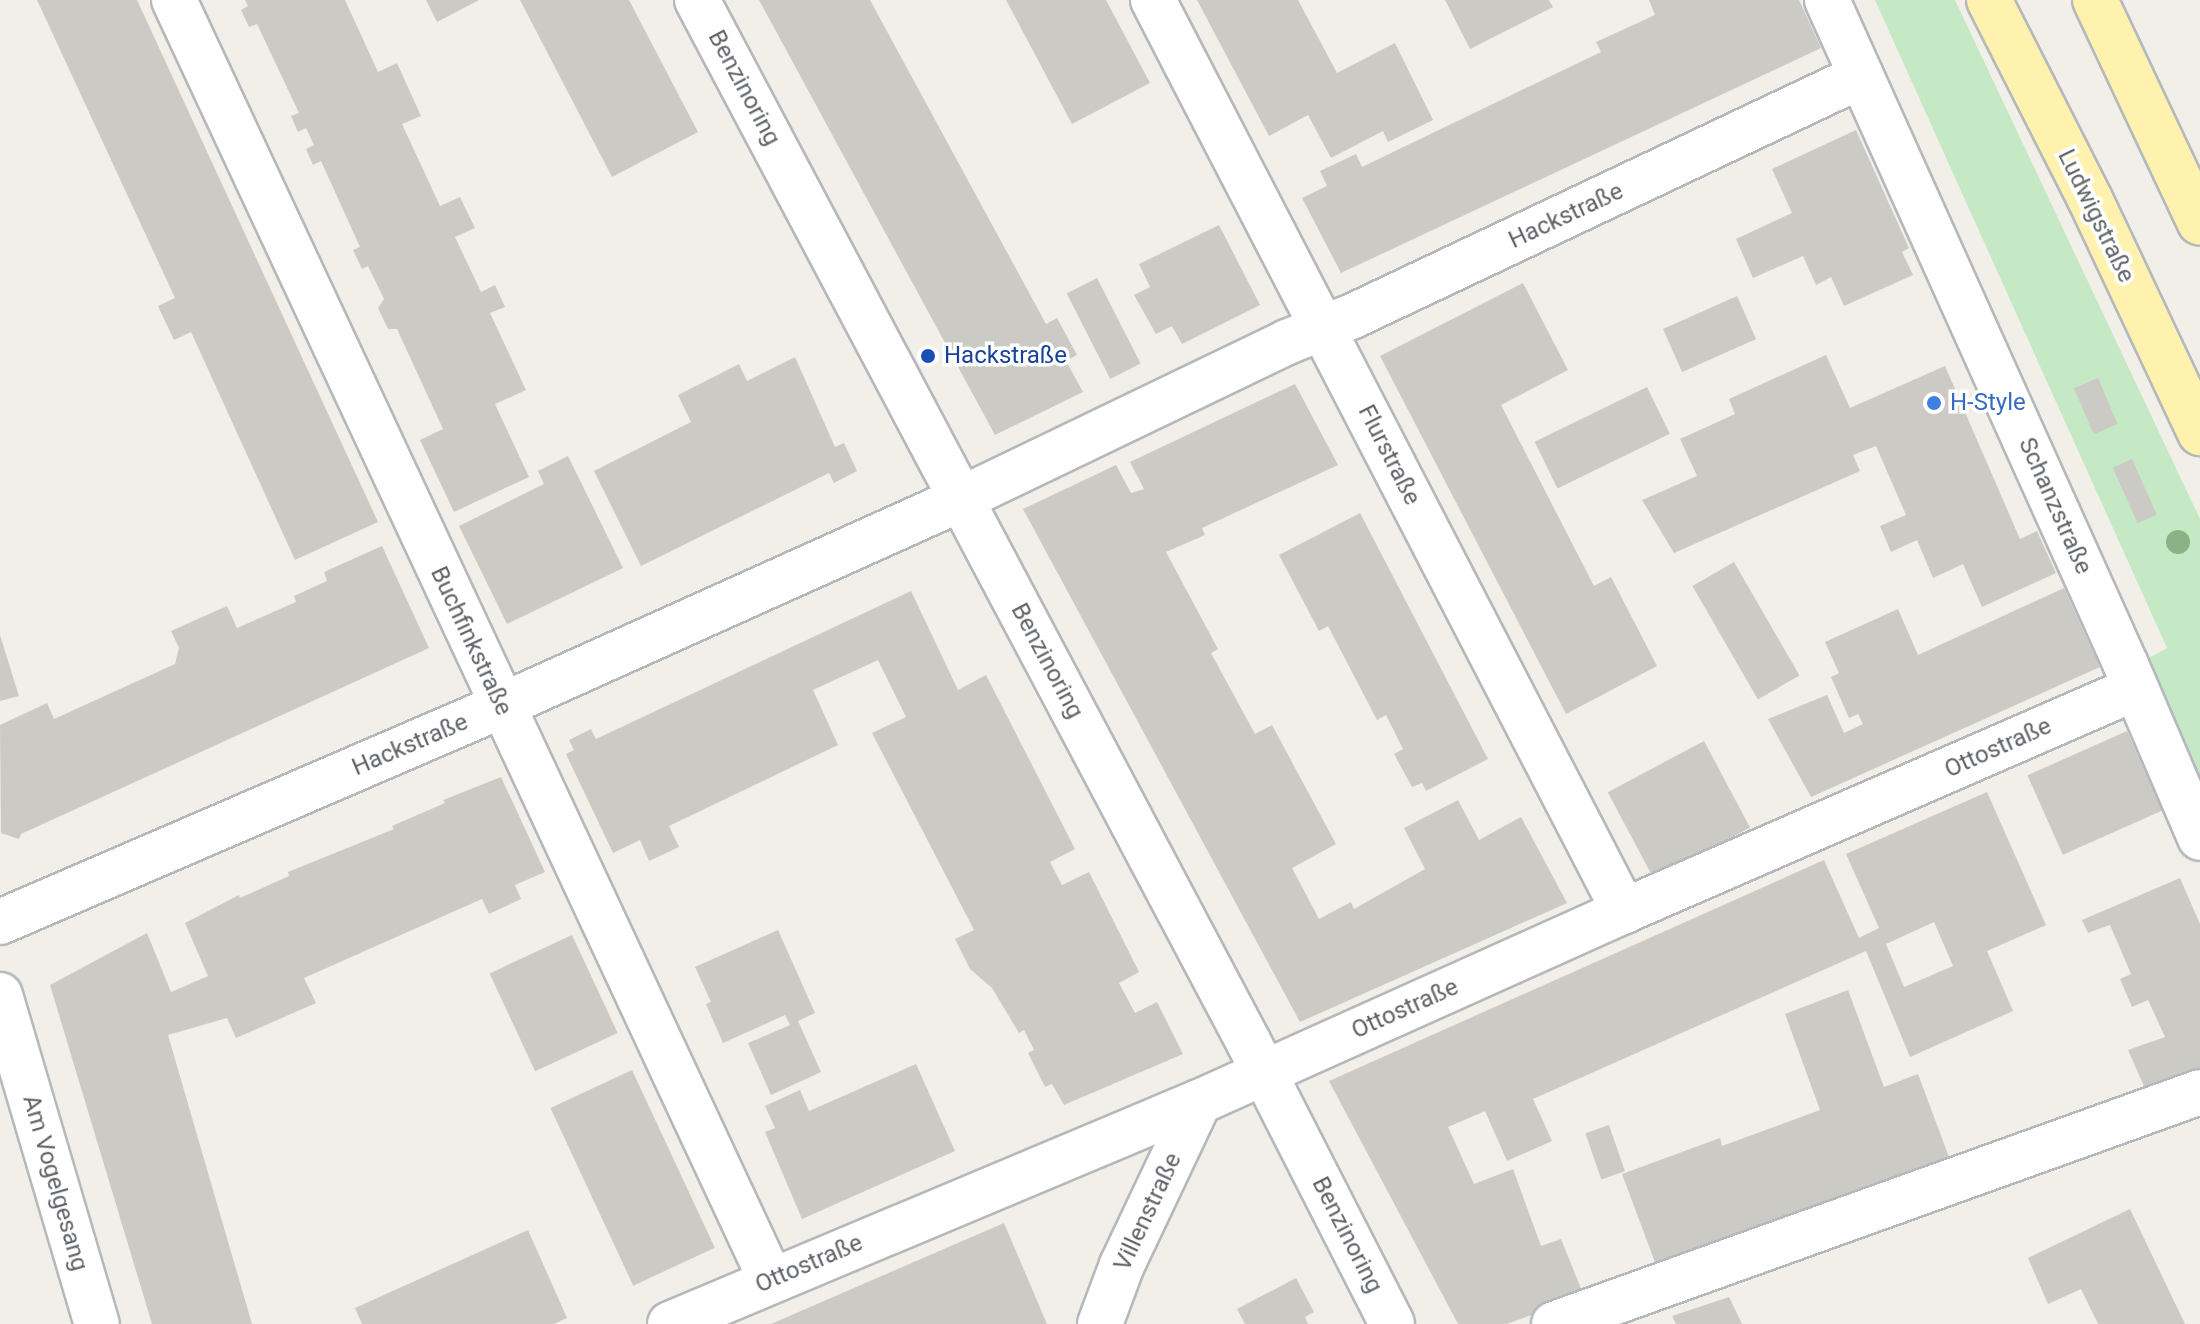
<!DOCTYPE html>
<meta charset="utf-8">
<style>
body{margin:0}
#map{position:relative;width:2200px;height:1324px;overflow:hidden;background:#f1efe8;font-family:Roboto,sans-serif}
div>[style]{position:absolute}
.green>*{inset:0;background:#c5e8c5}
.building>*{inset:0;background:#cccac5;transform-origin:0 0}
.roads{filter:drop-shadow(2px 0 #b5b8bc) drop-shadow(-2px 0 #b5b8bc) drop-shadow(0 2px #b5b8bc) drop-shadow(0 -2px #b5b8bc)}
.minor>*{height:44px;margin:-22px;padding:0 22px;transform-origin:22px;border-radius:22px;background:#fff}
.major>*{height:44px;margin:-22px;padding:0 22px;transform-origin:22px;border-radius:22px;background:#fff2af}
.trees>*{width:24px;height:24px;margin:-12px;border-radius:50%;background:#89b387}
.dots>*{width:22px;height:22px;translate:-50% -50%;box-sizing:border-box;border:4px solid #fff;border-radius:50%}
span{translate:-50% -50%;white-space:nowrap;text-align:center;line-height:1.15;-webkit-text-stroke:7px #fff;paint-order:stroke}
.street-label{font-size:24px;color:#5f6368}
.transit-label{font-size:24px;color:#164399}
.left{translate:0 -50%;text-align:left}
.shop-label{font-size:24px;color:#366cbe}
</style>
<div id="map">
<div class="green">
<div style="clip-path:polygon(1875px 0,1955px 0,2200px 519px,2200px 777px,2147px 659px,2167px 648px)"></div>
</div>
<div class="building">
<div style="clip-path:polygon(37px 0,137px 0,378px 522px,295px 560px,191px 332px,174px 340px,158px 306px,175px 298px)"></div>
<div style="clip-path:polygon(245px 0,345px 0,378px 72px,397px 63px,421px 116px,402px 124px,440px 206px,460px 197px,475px 228px,455px 237px,481px 292px,495px 285px,505px 307px,490px 313px,526px 390px,495px 404px,529px 477px,454px 512px,420px 440px,443px 429px,397px 329px,388px 329px,378px 308px,384px 299px,368px 266px,362px 269px,353px 250px,360px 247px,321px 161px,313px 165px,306px 149px,314px 145px,306px 128px,298px 132px,291px 116px,299px 113px,257px 24px,249px 27px,241px 10px,248px 6px)"></div>
<div style="clip-path:polygon(426px 0,479px 0,437px 22px)"></div>
<div style="clip-path:polygon(520px 0,629px 0,698px 132px,612px 177px)"></div>
<div style="clip-path:polygon(759px 0,870px 0,1046px 324px,1057px 318px,1077px 355px,1066px 361px,1083px 392px,995px 435px)"></div>
<div style="clip-path:polygon(1006px 0,1106px 0,1150px 83px,1072px 124px)"></div>
<div style="clip-path:polygon(1197px 0,1298px 0,1337px 73px,1395px 43px,1433px 120px,1388px 142px,1383px 131px,1331px 158px,1308px 115px,1269px 136px)"></div>
<div style="clip-path:polygon(1445px 0,1549px 0,1553px 7px,1470px 49px)"></div>
<div style="clip-path:polygon(1649px 0,1799px 0,1821px 48px,1341px 273px,1302px 198px,1327px 186px,1320px 171px,1356px 154px,1362px 167px,1601px 52px,1596px 42px,1655px 15px)"></div>
<div style="clip-path:polygon(1856px 130px,1909px 248px,1902px 252px,1913px 275px,1844px 306px,1831px 277px,1816px 285px,1803px 256px,1753px 278px,1736px 239px,1792px 213px,1772px 169px)"></div>
<div style="clip-path:polygon(1219px 225px,1260px 305px,1182px 344px,1172px 326px,1156px 334px,1134px 295px,1150px 287px,1139px 264px)"></div>
<div style="left:1097px;top:278px;width:96px;height:34px;rotate:63deg"></div>
<div style="clip-path:polygon(1523px 283px,1568px 370px,1501px 405px,1594px 586px,1611px 577px,1657px 666px,1566px 714px,1380px 356px)"></div>
<div style="left:1737px;top:296px;width:47px;height:81px;rotate:66deg"></div>
<div style="clip-path:polygon(1826px 355px,1850px 408px,1945px 366px,2020px 539px,2037px 531px,2056px 573px,1982px 607px,1963px 564px,1933px 578px,1917px 540px,1891px 552px,1880px 526px,1906px 515px,1876px 446px,1853px 455px,1860px 471px,1674px 553px,1642px 500px,1697px 476px,1680px 439px,1735px 414px,1729px 399px)"></div>
<div style="clip-path:polygon(795px 357px,835px 447px,844px 443px,857px 471px,834px 483px,829px 473px,641px 566px,594px 471px,691px 422px,678px 395px,739px 364px,747px 381px)"></div>
<div style="left:2098px;top:378px;width:50px;height:26px;rotate:67deg"></div>
<div style="clip-path:polygon(1295px 384px,1338px 465px,1202px 528px,1205px 535px,1166px 552px,1218px 649px,1211px 653px,1255px 734px,1272px 725px,1336px 844px,1292px 868px,1319px 919px,1351px 902px,1354px 909px,1425px 869px,1404px 828px,1458px 800px,1479px 840px,1521px 817px,1567px 903px,1300px 1022px,1023px 509px,1116px 465px,1131px 493px,1144px 489px,1130px 462px)"></div>
<div style="left:1647px;top:387px;width:52px;height:125px;rotate:64deg"></div>
<div style="clip-path:polygon(568px 456px,623px 568px,507px 624px,459px 526px,544px 484px,538px 471px)"></div>
<div style="left:2132px;top:459px;width:61px;height:21px;rotate:66deg"></div>
<div style="clip-path:polygon(1360px 513px,1488px 759px,1426px 791px,1422px 783px,1412px 787px,1394px 754px,1403px 749px,1386px 715px,1377px 720px,1328px 626px,1319px 631px,1279px 555px)"></div>
<div style="clip-path:polygon(382px 546px,429px 648px,21px 834px,19px 839px,1px 833px,0 725px,47px 703px,54px 719px,175px 664px,179px 648px,171px 631px,227px 606px,237px 628px,296px 602px,294px 596px,327px 581px,324px 572px)"></div>
<div style="left:1734px;top:562px;width:131px;height:48px;rotate:60deg"></div>
<div style="clip-path:polygon(2064px 588px,2100px 667px,1811px 797px,1768px 719px,1827px 695px,1844px 733px,1863px 724px,1858px 714px,1849px 718px,1831px 677px,1839px 673px,1825px 642px,1898px 609px,1918px 655px)"></div>
<div style="clip-path:polygon(911px 591px,958px 690px,986px 675px,1075px 849px,1050px 862px,1062px 885px,1089px 872px,1139px 972px,1119px 983px,1135px 1013px,1157px 1002px,1183px 1054px,1064px 1105px,1052px 1084px,1045px 1087px,1028px 1053px,1034px 1050px,1024px 1030px,1019px 1033px,992px 988px,970px 969px,955px 939px,974px 930px,872px 733px,906px 717px,878px 660px,813px 690px,838px 745px,669px 826px,679px 847px,649px 861px,640px 840px,613px 853px,566px 754px,574px 750px,569px 740px,591px 729px,596px 739px)"></div>
<div style="clip-path:polygon(0 635px,19px 696px,0 701px)"></div>
<div style="left:2127px;top:731px;width:87px;height:109px;rotate:66deg"></div>
<div style="left:1704px;top:741px;width:98px;height:109px;rotate:62deg"></div>
<div style="clip-path:polygon(501px 777px,545px 872px,515px 885px,521px 899px,489px 914px,482px 899px,304px 978px,316px 1003px,236px 1038px,227px 1018px,168px 1035px,252px 1324px,152px 1324px,50px 985px,147px 933px,171px 992px,208px 976px,185px 923px,239px 895px,240px 898px,289px 876px,288px 872px,394px 829px,392px 826px,445px 803px,443px 800px)"></div>
<div style="clip-path:polygon(evenodd,1987px 792px,2046px 925px,1987px 951px,2013px 1011px,1910px 1057px,1866px 951px,1533px 1099px,1552px 1141px,1507px 1161px,1485px 1111px,1448px 1127px,1474px 1184px,1513px 1169px,1541px 1246px,1561px 1239px,1584px 1296px,1507px 1324px,1458px 1324px,1329px 1081px,1824px 860px,1859px 938px,1879px 928px,1846px 854px,1987px 792px,1934px 922px,1953px 966px,1904px 987px,1886px 944px,1934px 922px)"></div>
<div style="clip-path:polygon(2180px 878px,2200px 924px,2200px 1082px,2150px 1100px,2128px 1050px,2165px 1037px,2148px 1000px,2132px 1007px,2120px 979px,2131px 974px,2110px 925px,2088px 933px,2082px 920px)"></div>
<div style="clip-path:polygon(778px 930px,815px 1013px,798px 1021px,821px 1072px,771px 1095px,748px 1043px,790px 1025px,785px 1015px,723px 1043px,706px 1004px,711px 1002px,695px 967px)"></div>
<div style="left:572px;top:935px;width:108px;height:91px;rotate:65deg"></div>
<div style="clip-path:polygon(1848px 990px,1884px 1087px,1918px 1074px,1952px 1165px,1659px 1273px,1622px 1174px,1720px 1138px,1722px 1146px,1820px 1110px,1785px 1014px)"></div>
<div style="clip-path:polygon(916px 1064px,955px 1151px,802px 1219px,765px 1132px,775px 1128px,765px 1106px,800px 1090px,809px 1111px)"></div>
<div style="left:632px;top:1070px;width:196px;height:90px;rotate:65deg"></div>
<div style="left:1609px;top:1125px;width:49px;height:25px;rotate:71deg"></div>
<div style="clip-path:polygon(2130px 1209px,2185px 1324px,2098px 1324px,2081px 1289px,2048px 1304px,2028px 1258px)"></div>
<div style="clip-path:polygon(1004px 1223px,1047px 1324px,771px 1324px,840px 1294px)"></div>
<div style="clip-path:polygon(528px 1230px,567px 1318px,554px 1324px,362px 1324px,355px 1308px)"></div>
<div style="clip-path:polygon(1296px 1278px,1314px 1312px,1305px 1317px,1308px 1324px,1245px 1324px,1237px 1309px)"></div>
<div style="clip-path:polygon(1729px 1297px,1742px 1324px,1676px 1324px,1672px 1316px)"></div>
</div>
<div class="roads">
<div class="minor">
<div style="left:174px;top:0;width:1412px;rotate:65deg"></div>
<div style="left:697px;top:0;width:1180px;rotate:62.11deg"></div>
<div style="left:1249px;top:1043px;width:315px;rotate:63deg"></div>
<div style="left:1153px;top:0;width:1026px;rotate:62.66deg"></div>
<div style="left:1827px;top:0;width:729px;rotate:65.79deg"></div>
<div style="left:2126px;top:665px;width:188px;rotate:66.8deg"></div>
<div style="left:0;top:922px;width:546px;rotate:-23.32deg"></div>
<div style="left:501px;top:706px;width:504px;rotate:-24.23deg"></div>
<div style="left:961px;top:499px;width:362px;rotate:-25.7deg"></div>
<div style="left:1287px;top:342px;width:71px;rotate:-21.5deg"></div>
<div style="left:1353px;top:316px;width:562px;rotate:-25.29deg"></div>
<div style="left:0;top:995px;width:343px;rotate:73.6deg"></div>
<div style="left:670px;top:1324px;width:574px;rotate:-22.77deg"></div>
<div style="left:1199px;top:1102px;width:466px;rotate:-24.2deg"></div>
<div style="left:1624px;top:911px;width:558px;rotate:-23.54deg"></div>
<div style="left:1100px;top:1324px;width:63px;rotate:-69.6deg"></div>
<div style="left:1122px;top:1265px;width:180px;rotate:-64.7deg"></div>
<div style="left:1554px;top:1324px;width:686px;rotate:-19.75deg"></div>
</div>
<div class="major">
<div style="left:1989px;top:0;width:223px;rotate:63.1deg"></div>
<div style="left:2090px;top:199px;width:259px;rotate:64.8deg"></div>
<div style="left:2095px;top:0;width:246px;rotate:64.8deg"></div>
</div>
</div>
<div class="trees">
<div style="left:2178px;top:542px"></div>
</div>
<div class="dots">
<div style="left:928px;top:356px;background:#1a4fb4"></div>
<div style="left:1934px;top:403px;background:#3f7fe0"></div>
</div>
<div class="street-label">
<span style="left:744px;top:88px;rotate:62deg">Benzinoring</span>
<span style="left:1566px;top:216px;rotate:-25deg">Hackstraße</span>
<span style="left:2096px;top:216px;rotate:64deg">Ludwigstraße</span>
<span style="left:1389px;top:455px;rotate:63deg">Flurstraße</span>
<span style="left:2055px;top:506px;rotate:66deg">Schanzstraße</span>
<span style="left:471px;top:641px;rotate:65deg">Buchfinkstraße</span>
<span style="left:1047px;top:661px;rotate:62deg">Benzinoring</span>
<span style="left:410px;top:745px;rotate:-23deg">Hackstraße</span>
<span style="left:1998px;top:748px;rotate:-24deg">Ottostraße</span>
<span style="left:1405px;top:1009px;rotate:-24deg">Ottostraße</span>
<span style="left:55px;top:1183px;rotate:74deg">Am Vogelgesang</span>
<span style="left:1148px;top:1212px;rotate:-65deg">Villenstraße</span>
<span style="left:1347px;top:1235px;rotate:63deg">Benzinoring</span>
<span style="left:809px;top:1264px;rotate:-23deg">Ottostraße</span>
</div>
<div class="transit-label">
<span class="left" style="left:944px;top:356px">Hackstraße</span>
</div>
<div class="shop-label">
<span class="left" style="left:1950px;top:403px">H-Style</span>
</div>
</div>
